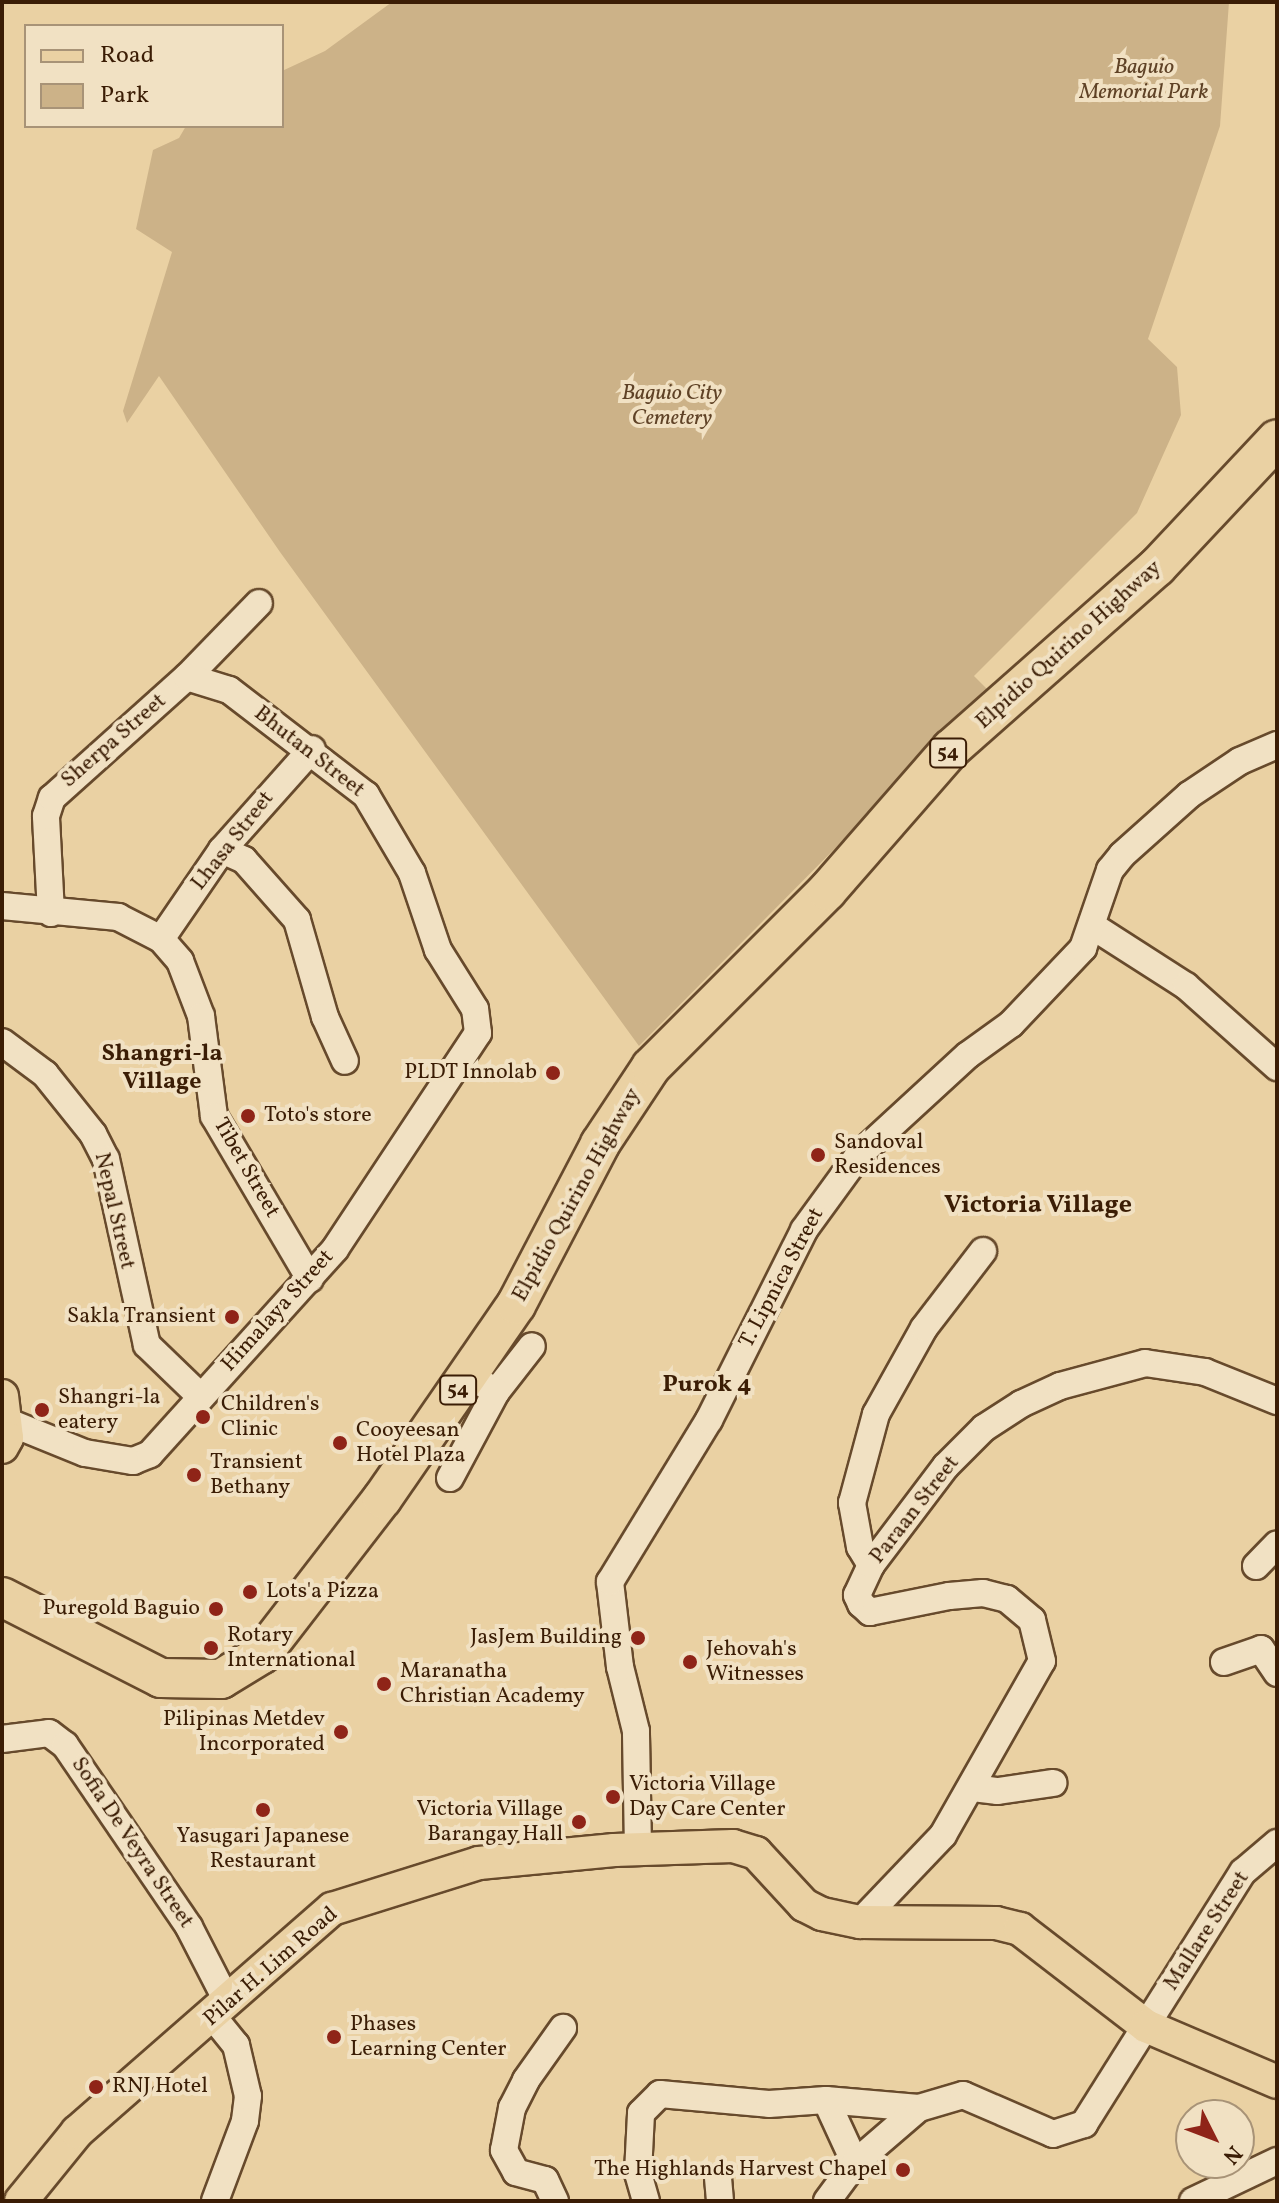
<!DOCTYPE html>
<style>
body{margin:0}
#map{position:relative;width:1279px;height:2203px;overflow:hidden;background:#ead1a3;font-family:Vollkorn,serif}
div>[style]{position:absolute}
.green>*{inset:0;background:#ccb288}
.roads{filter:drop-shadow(2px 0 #674a2c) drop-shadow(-2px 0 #674a2c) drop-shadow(0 2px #674a2c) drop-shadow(0 -2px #674a2c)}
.minor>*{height:26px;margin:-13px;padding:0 13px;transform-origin:13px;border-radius:13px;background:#f1e1c3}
.major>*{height:32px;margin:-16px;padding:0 16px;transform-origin:16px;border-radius:16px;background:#ead1a3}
.highway>*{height:38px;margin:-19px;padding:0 19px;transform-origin:19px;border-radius:19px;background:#ead1a3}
.dots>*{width:22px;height:22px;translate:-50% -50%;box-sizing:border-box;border:4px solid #f1e1c3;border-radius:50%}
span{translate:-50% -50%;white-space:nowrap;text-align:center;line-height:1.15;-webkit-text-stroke:8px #f1e1c3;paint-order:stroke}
.shield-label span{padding:2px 6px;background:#f1e1c3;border:2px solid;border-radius:6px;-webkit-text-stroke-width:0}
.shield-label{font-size:20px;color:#3b1d05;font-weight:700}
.park-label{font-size:22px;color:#5f4226;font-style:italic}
.street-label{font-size:22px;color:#3b1d05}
.poi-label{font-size:22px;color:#3b1d05}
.right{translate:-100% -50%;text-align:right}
.left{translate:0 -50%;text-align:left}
.neighbourhood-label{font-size:24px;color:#3b1d05;font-weight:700}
.quarter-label{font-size:26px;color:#3b1d05;font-weight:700}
.frame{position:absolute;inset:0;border:4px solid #3b1d05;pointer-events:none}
.legend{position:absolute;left:24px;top:24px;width:260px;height:104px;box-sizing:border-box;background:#f1e1c3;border:2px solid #a89377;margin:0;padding:10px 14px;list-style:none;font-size:24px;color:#3b1d05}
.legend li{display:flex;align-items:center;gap:16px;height:40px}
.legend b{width:40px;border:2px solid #a89377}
.north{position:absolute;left:1175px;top:2099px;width:80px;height:80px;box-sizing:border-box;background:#f1e1c3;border:2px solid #a89377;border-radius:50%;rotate:132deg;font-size:22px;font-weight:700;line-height:32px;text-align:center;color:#3b1d05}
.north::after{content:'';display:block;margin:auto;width:28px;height:36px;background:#8f2418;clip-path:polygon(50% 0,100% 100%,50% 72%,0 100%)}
</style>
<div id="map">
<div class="green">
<div style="clip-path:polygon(392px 2px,1229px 2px,1220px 126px,1148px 339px,1177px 367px,1181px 415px,1137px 513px,974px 676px,990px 692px,639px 1046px,280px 552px,159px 376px,127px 423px,123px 411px,172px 252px,136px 229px,153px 150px,179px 138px,186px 126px,282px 126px,282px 71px,325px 51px)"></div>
</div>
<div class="roads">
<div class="minor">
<div style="left:222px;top:850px;width:24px;rotate:24deg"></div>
<div style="left:244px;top:860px;width:80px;rotate:48.5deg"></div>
<div style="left:297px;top:920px;width:101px;rotate:73.9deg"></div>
<div style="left:325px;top:1017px;width:48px;rotate:65.6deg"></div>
<div style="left:2px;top:906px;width:117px;rotate:5.4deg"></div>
<div style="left:118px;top:917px;width:48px;rotate:27.1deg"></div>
<div style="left:161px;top:939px;width:29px;rotate:49deg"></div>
<div style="left:180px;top:961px;width:59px;rotate:69.1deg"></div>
<div style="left:201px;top:1016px;width:101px;rotate:82.6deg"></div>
<div style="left:214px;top:1116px;width:189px;rotate:59.5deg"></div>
<div style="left:51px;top:913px;width:97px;rotate:-93deg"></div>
<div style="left:46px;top:816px;width:19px;rotate:-72deg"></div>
<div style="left:52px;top:798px;width:181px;rotate:-41.9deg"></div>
<div style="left:187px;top:677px;width:103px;rotate:-45.8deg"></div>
<div style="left:1094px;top:927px;width:109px;rotate:32.7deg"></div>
<div style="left:1186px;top:986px;width:122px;rotate:41.7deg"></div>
<div style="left:161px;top:939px;width:108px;rotate:-55.6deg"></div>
<div style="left:222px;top:850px;width:135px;rotate:-48.3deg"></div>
<div style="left:2px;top:1042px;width:54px;rotate:36.7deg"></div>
<div style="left:45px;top:1074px;width:77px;rotate:51.3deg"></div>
<div style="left:93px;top:1134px;width:28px;rotate:63deg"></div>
<div style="left:106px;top:1159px;width:190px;rotate:77.6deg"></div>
<div style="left:147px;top:1345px;width:74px;rotate:43.9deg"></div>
<div style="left:496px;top:1392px;width:58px;rotate:-52deg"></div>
<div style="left:6px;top:1421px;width:85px;rotate:22.1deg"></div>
<div style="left:85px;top:1453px;width:49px;rotate:9.5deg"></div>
<div style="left:133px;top:1461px;width:18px;rotate:-22deg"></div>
<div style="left:150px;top:1454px;width:276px;rotate:-47.9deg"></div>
<div style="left:335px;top:1249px;width:259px;rotate:-56.5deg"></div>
<div style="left:478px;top:1033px;width:24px;rotate:-97deg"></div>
<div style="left:475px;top:1009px;width:70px;rotate:-122.1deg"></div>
<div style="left:438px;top:950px;width:81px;rotate:-108.7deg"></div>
<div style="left:412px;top:873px;width:91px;rotate:-120.5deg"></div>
<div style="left:366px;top:795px;width:173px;rotate:-142.5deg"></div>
<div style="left:229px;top:690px;width:44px;rotate:-162.8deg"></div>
<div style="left:450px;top:1478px;width:98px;rotate:-61.9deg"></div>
<div style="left:496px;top:1392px;width:32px;rotate:-148deg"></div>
<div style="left:871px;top:1565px;width:21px;rotate:-121deg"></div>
<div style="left:860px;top:1547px;width:45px;rotate:-100.3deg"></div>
<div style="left:852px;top:1503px;width:92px;rotate:-74.9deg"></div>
<div style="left:876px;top:1414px;width:98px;rotate:-60.8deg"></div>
<div style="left:924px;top:1328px;width:97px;rotate:-52.5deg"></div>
<div style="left:1256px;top:1566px;width:30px;rotate:-46deg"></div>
<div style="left:1224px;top:1662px;width:39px;rotate:-19deg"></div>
<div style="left:1261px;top:1649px;width:29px;rotate:56deg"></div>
<div style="left:2px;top:1739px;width:47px;rotate:-7.3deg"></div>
<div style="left:49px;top:1733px;width:20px;rotate:37deg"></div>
<div style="left:65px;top:1745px;width:220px;rotate:55.7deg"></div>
<div style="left:189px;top:1927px;width:85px;rotate:62.8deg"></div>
<div style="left:973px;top:1788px;width:25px;rotate:7deg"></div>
<div style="left:998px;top:1791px;width:56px;rotate:-8.3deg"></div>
<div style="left:638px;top:1849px;width:118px;rotate:-91deg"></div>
<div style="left:636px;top:1731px;width:66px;rotate:-104deg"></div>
<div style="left:620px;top:1667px;width:86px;rotate:-96.7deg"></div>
<div style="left:610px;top:1582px;width:190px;rotate:-58.6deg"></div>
<div style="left:709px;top:1420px;width:212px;rotate:-63.4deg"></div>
<div style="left:804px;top:1230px;width:92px;rotate:-53.9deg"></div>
<div style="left:858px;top:1156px;width:149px;rotate:-42.6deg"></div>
<div style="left:968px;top:1055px;width:53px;rotate:-35.8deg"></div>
<div style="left:1011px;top:1024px;width:105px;rotate:-46.5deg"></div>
<div style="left:1083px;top:948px;width:83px;rotate:-70.9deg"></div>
<div style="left:1110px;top:870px;width:19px;rotate:-51deg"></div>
<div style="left:1122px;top:855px;width:90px;rotate:-41.8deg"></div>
<div style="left:1189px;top:795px;width:61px;rotate:-33.7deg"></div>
<div style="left:1240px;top:761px;width:40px;rotate:-23.4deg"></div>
<div style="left:860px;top:1922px;width:120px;rotate:-46.3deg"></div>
<div style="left:943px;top:1835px;width:200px;rotate:-60.4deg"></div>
<div style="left:1042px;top:1661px;width:42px;rotate:-103.7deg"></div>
<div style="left:1032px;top:1620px;width:33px;rotate:-140deg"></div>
<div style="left:1007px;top:1599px;width:25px;rotate:-166deg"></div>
<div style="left:983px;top:1593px;width:34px;rotate:175deg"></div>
<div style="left:949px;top:1596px;width:81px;rotate:168.6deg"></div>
<div style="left:870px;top:1612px;width:12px;rotate:-138deg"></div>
<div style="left:861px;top:1604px;width:10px;rotate:-114deg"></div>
<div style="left:857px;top:1595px;width:33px;rotate:-65deg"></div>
<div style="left:871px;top:1565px;width:124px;rotate:-52.9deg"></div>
<div style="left:946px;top:1466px;width:54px;rotate:-45deg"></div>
<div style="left:984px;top:1428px;width:44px;rotate:-33deg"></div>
<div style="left:1021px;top:1404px;width:43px;rotate:-24.8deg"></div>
<div style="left:1060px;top:1386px;width:88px;rotate:-15.1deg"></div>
<div style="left:1145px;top:1363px;width:61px;rotate:8.5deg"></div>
<div style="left:1205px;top:1372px;width:78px;rotate:21.9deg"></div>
<div style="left:214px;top:2018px;width:35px;rotate:51deg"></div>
<div style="left:236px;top:2045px;width:52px;rotate:76.8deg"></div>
<div style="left:248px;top:2096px;width:25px;rotate:97deg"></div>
<div style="left:245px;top:2121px;width:85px;rotate:110.6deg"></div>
<div style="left:855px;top:2163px;width:69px;rotate:-114.7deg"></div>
<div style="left:826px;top:2100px;width:93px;rotate:4.9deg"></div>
<div style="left:718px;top:2178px;width:23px;rotate:85deg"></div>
<div style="left:555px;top:2201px;width:23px;rotate:-115deg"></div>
<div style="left:545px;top:2180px;width:30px;rotate:-165deg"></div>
<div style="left:516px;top:2172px;width:25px;rotate:-119deg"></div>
<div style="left:504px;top:2150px;width:43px;rotate:-79.2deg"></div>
<div style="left:512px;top:2108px;width:31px;rotate:-63deg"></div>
<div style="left:526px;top:2080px;width:64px;rotate:-54.6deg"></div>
<div style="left:646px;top:2201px;width:29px;rotate:-106deg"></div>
<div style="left:638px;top:2173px;width:60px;rotate:-87.1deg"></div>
<div style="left:641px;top:2113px;width:27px;rotate:-45deg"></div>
<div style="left:660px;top:2094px;width:109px;rotate:5.2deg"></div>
<div style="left:769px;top:2104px;width:57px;rotate:-4deg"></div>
<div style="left:827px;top:2201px;width:47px;rotate:-53.6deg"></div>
<div style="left:855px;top:2163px;width:84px;rotate:-40.7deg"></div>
<div style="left:919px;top:2108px;width:46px;rotate:-16.5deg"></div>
<div style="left:963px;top:2095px;width:98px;rotate:23.4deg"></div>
<div style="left:1053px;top:2134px;width:33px;rotate:-18deg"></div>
<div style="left:1084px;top:2124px;width:298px;rotate:-57.8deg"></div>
<div style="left:1243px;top:1872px;width:45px;rotate:-40.5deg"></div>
<div style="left:1193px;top:2201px;width:93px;rotate:-25.5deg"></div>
</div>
<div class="major">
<div style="left:2px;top:1396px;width:42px;rotate:83.2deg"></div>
<div style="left:7px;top:1438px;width:10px;rotate:119deg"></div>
<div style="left:21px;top:2201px;width:89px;rotate:-50.9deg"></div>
<div style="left:77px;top:2132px;width:339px;rotate:-41.2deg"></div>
<div style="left:332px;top:1909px;width:154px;rotate:-17.4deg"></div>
<div style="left:479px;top:1863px;width:136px;rotate:-5.5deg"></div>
<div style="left:614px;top:1850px;width:119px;rotate:-1.9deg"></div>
<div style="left:733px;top:1846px;width:24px;rotate:17deg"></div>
<div style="left:756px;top:1853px;width:71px;rotate:47.3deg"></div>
<div style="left:804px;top:1905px;width:20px;rotate:27deg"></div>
<div style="left:822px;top:1914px;width:39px;rotate:12deg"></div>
<div style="left:860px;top:1922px;width:136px;rotate:0.4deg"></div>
<div style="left:996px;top:1923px;width:25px;rotate:14deg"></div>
<div style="left:1020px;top:1929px;width:159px;rotate:37.6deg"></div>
<div style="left:1146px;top:2026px;width:142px;rotate:23.1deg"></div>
</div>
<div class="highway">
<div style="left:2px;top:1597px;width:178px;rotate:27deg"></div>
<div style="left:161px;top:1678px;width:60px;rotate:1deg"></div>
<div style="left:221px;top:1679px;width:48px;rotate:-31.4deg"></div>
<div style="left:262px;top:1654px;width:196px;rotate:-52.3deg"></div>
<div style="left:382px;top:1499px;width:236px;rotate:-55.4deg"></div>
<div style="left:516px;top:1305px;width:182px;rotate:-62.4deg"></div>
<div style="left:600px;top:1144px;width:92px;rotate:-56.5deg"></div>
<div style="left:651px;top:1067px;width:249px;rotate:-45deg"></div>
<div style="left:827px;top:891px;width:189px;rotate:-48.9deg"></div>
<div style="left:951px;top:749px;width:275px;rotate:-41.5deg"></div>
<div style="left:1157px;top:567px;width:175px;rotate:-46.8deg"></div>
</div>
</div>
<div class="dots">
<div style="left:553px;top:1073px;background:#8f2418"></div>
<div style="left:248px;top:1116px;background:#8f2418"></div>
<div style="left:818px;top:1155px;background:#8f2418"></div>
<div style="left:232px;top:1317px;background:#8f2418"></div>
<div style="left:42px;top:1410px;background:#8f2418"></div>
<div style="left:203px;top:1417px;background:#8f2418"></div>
<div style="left:340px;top:1443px;background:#8f2418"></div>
<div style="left:194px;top:1475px;background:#8f2418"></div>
<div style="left:250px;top:1592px;background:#8f2418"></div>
<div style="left:216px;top:1609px;background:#8f2418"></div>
<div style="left:638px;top:1638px;background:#8f2418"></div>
<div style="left:211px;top:1648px;background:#8f2418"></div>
<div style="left:690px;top:1662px;background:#8f2418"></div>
<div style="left:384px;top:1684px;background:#8f2418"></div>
<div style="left:341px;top:1732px;background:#8f2418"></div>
<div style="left:613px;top:1797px;background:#8f2418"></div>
<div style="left:263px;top:1810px;background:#8f2418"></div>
<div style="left:579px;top:1822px;background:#8f2418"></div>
<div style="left:334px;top:2037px;background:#8f2418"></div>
<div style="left:96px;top:2087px;background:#8f2418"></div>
<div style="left:903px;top:2170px;background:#8f2418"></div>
</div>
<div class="shield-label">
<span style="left:948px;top:753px">54</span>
<span style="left:458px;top:1390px">54</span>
</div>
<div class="park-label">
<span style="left:1144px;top:80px">Baguio<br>Memorial Park</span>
<span style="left:672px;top:406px">Baguio City<br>Cemetery</span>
</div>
<div class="street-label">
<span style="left:1069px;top:645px;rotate:-42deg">Elpidio Quirino Highway</span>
<span style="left:114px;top:741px;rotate:-41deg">Sherpa Street</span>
<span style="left:309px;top:752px;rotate:38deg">Bhutan Street</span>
<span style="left:233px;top:841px;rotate:-52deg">Lhasa Street</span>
<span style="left:246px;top:1168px;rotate:60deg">Tibet Street</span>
<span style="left:577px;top:1195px;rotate:-61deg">Elpidio Quirino Highway</span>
<span style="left:114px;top:1211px;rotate:77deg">Nepal Street</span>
<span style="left:782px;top:1278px;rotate:-62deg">T. Lipnica Street</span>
<span style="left:278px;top:1311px;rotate:-48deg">Himalaya Street</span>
<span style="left:915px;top:1510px;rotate:-52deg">Paraan Street</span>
<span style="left:132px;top:1843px;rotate:56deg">Sofia De Veyra Street</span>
<span style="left:1207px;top:1931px;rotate:-57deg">Mallare Street</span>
<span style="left:271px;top:1967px;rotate:-41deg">Pilar H. Lim Road</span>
</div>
<div class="poi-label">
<span class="right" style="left:537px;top:1073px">PLDT Innolab</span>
<span class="left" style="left:264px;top:1116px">Toto's store</span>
<span class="left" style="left:834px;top:1155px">Sandoval<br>Residences</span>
<span class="right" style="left:216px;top:1317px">Sakla Transient</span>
<span class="left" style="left:58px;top:1410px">Shangri-la<br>eatery</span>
<span class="left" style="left:221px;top:1417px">Children's<br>Clinic</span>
<span class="left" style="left:356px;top:1443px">Cooyeesan<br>Hotel Plaza</span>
<span class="left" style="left:210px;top:1475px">Transient<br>Bethany</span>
<span class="left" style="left:266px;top:1592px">Lots'a Pizza</span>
<span class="right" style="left:200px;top:1609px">Puregold Baguio</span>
<span class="left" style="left:227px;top:1648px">Rotary<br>International</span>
<span class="right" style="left:622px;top:1638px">JasJem Building</span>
<span class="left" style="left:706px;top:1662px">Jehovah's<br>Witnesses</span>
<span class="left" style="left:400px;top:1684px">Maranatha<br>Christian Academy</span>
<span class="right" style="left:325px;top:1732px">Pilipinas Metdev<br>Incorporated</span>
<span class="left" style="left:629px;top:1797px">Victoria Village<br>Day Care Center</span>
<span class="right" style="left:563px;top:1822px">Victoria Village<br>Barangay Hall</span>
<span style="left:263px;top:1849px">Yasugari Japanese<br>Restaurant</span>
<span class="left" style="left:350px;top:2037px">Phases<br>Learning Center</span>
<span class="left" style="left:112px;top:2087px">RNJ Hotel</span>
<span class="right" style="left:887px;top:2170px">The Highlands Harvest Chapel</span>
</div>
<div class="neighbourhood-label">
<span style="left:162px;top:1069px">Shangri-la<br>Village</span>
<span style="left:707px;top:1386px">Purok 4</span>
</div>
<div class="quarter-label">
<span style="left:1038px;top:1206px">Victoria Village</span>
</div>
<div class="frame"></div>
<ul class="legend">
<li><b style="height:10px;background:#ead1a3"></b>Road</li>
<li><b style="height:22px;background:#ccb288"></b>Park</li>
</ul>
<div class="north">N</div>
</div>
